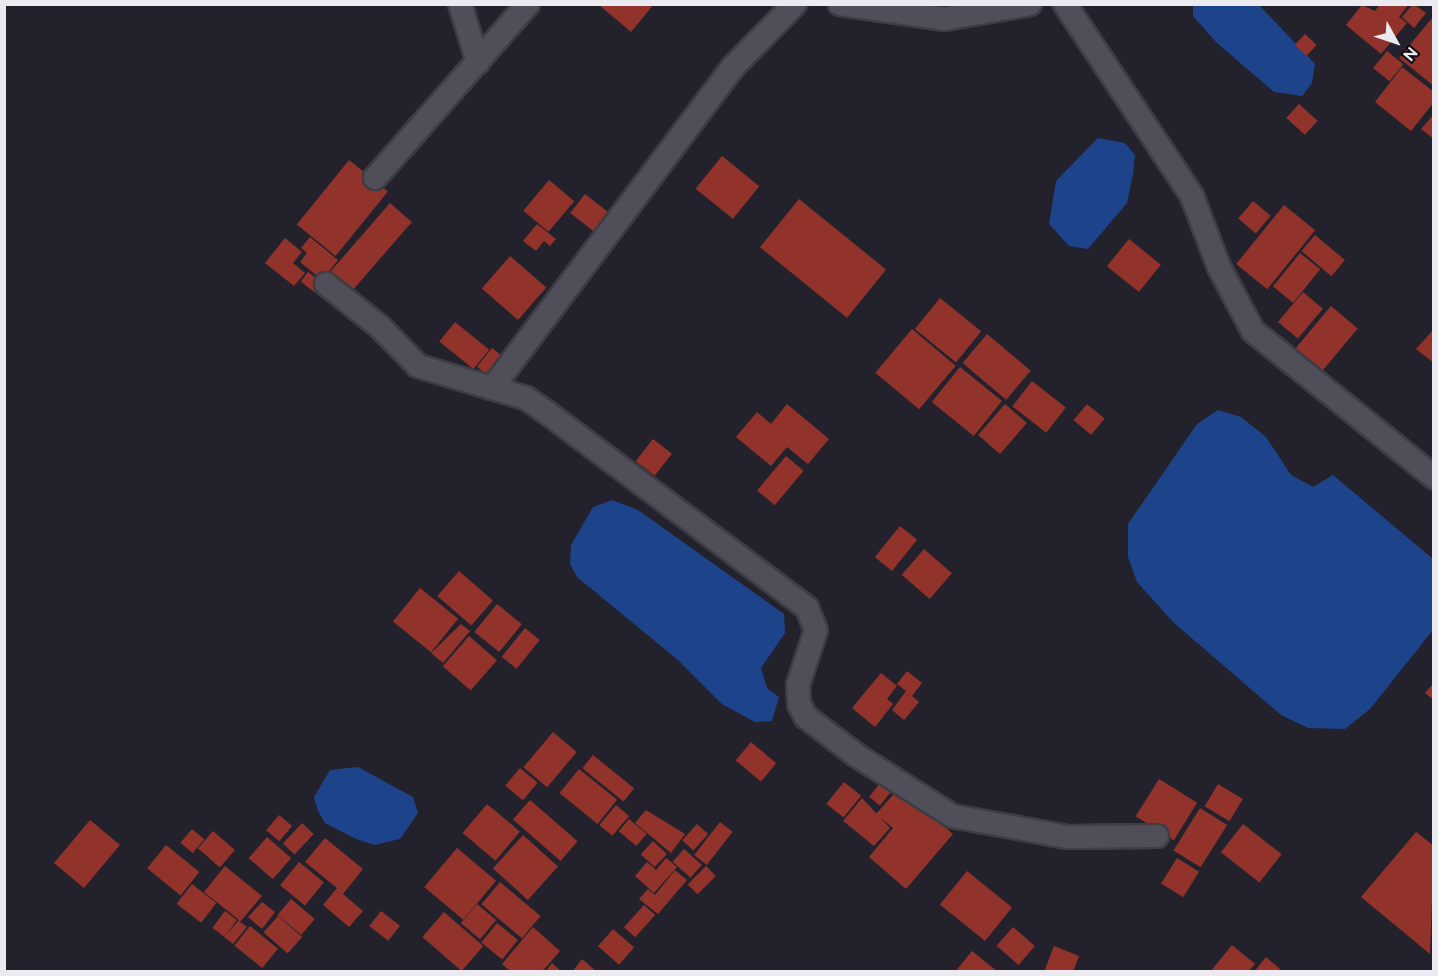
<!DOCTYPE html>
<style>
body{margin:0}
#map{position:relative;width:1438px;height:976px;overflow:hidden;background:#23222c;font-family:Raleway,sans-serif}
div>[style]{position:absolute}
.water>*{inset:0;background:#1d438b}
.building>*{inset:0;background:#91332a;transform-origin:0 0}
.roads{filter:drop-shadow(2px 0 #3e3c45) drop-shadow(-2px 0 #3e3c45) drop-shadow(0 2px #3e3c45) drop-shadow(0 -2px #3e3c45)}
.street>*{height:22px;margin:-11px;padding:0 11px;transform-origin:11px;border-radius:11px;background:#504e59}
span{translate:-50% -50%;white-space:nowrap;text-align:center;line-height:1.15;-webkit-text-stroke:5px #0d0c11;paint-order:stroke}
.frame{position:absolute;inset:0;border:6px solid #ebeaf1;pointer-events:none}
.north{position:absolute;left:1366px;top:12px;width:60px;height:60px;-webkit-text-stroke:4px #0d0c11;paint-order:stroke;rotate:130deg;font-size:16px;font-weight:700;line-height:24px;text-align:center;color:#ebeaf1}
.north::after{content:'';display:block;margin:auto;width:21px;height:27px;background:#ebeaf1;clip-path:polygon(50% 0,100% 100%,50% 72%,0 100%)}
</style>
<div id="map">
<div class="water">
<div style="clip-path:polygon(1193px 5px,1259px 5px,1315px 64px,1312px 83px,1302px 96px,1274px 92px,1216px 42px,1193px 16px)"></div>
<div style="clip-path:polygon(1098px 138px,1125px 143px,1135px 155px,1133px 174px,1127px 203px,1088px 249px,1069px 246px,1049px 224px,1056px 181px)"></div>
<div style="clip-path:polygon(1218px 410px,1241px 417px,1266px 437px,1291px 475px,1313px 487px,1333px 475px,1433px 559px,1433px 630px,1370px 709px,1345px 729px,1308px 728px,1281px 715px,1174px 623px,1137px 582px,1128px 557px,1128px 524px,1197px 424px)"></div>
<div style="clip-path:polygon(612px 500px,638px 510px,784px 614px,785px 633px,761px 668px,767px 688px,779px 697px,772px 721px,755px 722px,722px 704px,678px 660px,577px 577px,570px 564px,571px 545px,593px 507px)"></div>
<div style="clip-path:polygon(358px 767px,413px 797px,418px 813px,400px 839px,374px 845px,354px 838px,325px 823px,318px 811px,314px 797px,330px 770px)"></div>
</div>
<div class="building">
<div style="clip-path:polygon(598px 4px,654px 4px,631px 32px)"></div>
<div style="clip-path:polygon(1380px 4px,1409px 4px,1399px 17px,1407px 23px,1381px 54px,1346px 25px,1362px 5px,1375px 11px)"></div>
<div style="clip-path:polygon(1413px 4px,1426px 13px,1414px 28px,1402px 17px)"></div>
<div style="clip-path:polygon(1432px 18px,1434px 19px,1434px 86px,1399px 58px)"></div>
<div style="left:1305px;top:34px;width:16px;height:15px;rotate:43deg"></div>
<div style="left:1387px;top:51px;width:21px;height:22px;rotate:39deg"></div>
<div style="clip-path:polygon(1402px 67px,1434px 92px,1434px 102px,1411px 131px,1375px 102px)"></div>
<div style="left:1299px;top:104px;width:25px;height:19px;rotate:42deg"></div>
<div style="clip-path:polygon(1434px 114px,1434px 139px,1421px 129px)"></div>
<div style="left:722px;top:156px;width:48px;height:42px;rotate:39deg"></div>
<div style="left:349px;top:160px;width:50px;height:83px;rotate:39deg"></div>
<div style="left:549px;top:180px;width:33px;height:40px;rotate:40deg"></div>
<div style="left:585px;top:194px;width:36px;height:24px;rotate:38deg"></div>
<div style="left:799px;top:199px;width:112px;height:62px;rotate:39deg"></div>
<div style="left:1253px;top:201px;width:23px;height:23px;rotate:40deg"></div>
<div style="left:390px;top:203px;width:29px;height:97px;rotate:41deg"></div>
<div style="left:1284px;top:205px;width:40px;height:76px;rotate:39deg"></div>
<div style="clip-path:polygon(537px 224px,556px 239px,550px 246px,544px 241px,536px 251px,523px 241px)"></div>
<div style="left:1315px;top:235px;width:39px;height:21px;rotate:40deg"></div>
<div style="clip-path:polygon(310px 237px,338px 260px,322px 280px,300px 262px,307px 253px,301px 248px)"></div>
<div style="clip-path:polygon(285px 238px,302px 252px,293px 263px,305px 273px,294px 286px,265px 263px)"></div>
<div style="left:1129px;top:239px;width:41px;height:35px;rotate:39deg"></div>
<div style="left:1300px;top:253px;width:26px;height:43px;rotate:39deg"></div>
<div style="left:510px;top:256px;width:48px;height:43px;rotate:41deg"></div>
<div style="left:308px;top:272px;width:18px;height:12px;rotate:38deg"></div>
<div style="left:1303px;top:292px;width:26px;height:39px;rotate:40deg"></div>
<div style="left:940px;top:298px;width:53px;height:40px;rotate:39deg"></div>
<div style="left:1331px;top:306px;width:35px;height:55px;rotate:40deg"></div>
<div style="left:455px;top:322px;width:44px;height:25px;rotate:39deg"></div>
<div style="left:912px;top:329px;width:57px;height:57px;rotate:40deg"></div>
<div style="clip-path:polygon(1434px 329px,1434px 363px,1416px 349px)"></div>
<div style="left:987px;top:334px;width:57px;height:38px;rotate:40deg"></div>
<div style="left:492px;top:348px;width:22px;height:24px;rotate:39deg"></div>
<div style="left:960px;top:367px;width:54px;height:45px;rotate:39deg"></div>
<div style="left:1032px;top:381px;width:43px;height:32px;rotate:38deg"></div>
<div style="clip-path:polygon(787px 404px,829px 439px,808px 464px,787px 447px,771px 466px,736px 437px,757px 412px,771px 424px)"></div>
<div style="left:1005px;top:404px;width:29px;height:41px;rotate:41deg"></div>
<div style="left:1087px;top:404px;width:23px;height:21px;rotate:40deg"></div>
<div style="left:653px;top:439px;width:24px;height:28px;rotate:38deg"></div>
<div style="left:786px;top:456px;width:23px;height:45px;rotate:40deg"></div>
<div style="left:900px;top:526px;width:22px;height:40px;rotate:39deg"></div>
<div style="left:924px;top:549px;width:37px;height:34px;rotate:41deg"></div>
<div style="left:459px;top:571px;width:45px;height:33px;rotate:41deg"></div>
<div style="left:420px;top:588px;width:49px;height:43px;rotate:39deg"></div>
<div style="left:497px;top:604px;width:32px;height:36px;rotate:39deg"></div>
<div style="clip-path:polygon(461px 624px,470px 631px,443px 663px,431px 653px)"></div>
<div style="left:525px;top:628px;width:19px;height:37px;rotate:39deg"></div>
<div style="left:469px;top:636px;width:37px;height:40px;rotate:41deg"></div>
<div style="clip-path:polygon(907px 671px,922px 683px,912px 696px,919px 702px,904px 720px,892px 710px,906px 691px,897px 684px)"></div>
<div style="clip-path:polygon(881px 673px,897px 686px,887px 699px,893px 704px,875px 727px,852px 708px)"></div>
<div style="clip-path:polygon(1434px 683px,1434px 700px,1425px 693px)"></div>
<div style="left:553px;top:732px;width:31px;height:46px;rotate:40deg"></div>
<div style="left:751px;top:742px;width:33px;height:24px;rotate:40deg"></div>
<div style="left:593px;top:755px;width:53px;height:17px;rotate:39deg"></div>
<div style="left:520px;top:768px;width:23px;height:23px;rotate:40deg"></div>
<div style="left:579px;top:769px;width:49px;height:31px;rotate:39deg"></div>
<div style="left:1159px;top:779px;width:45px;height:44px;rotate:32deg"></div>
<div style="left:844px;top:782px;width:22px;height:28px;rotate:39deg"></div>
<div style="left:881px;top:782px;width:14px;height:19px;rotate:39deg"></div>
<div style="left:1218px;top:784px;width:29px;height:26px;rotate:31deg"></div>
<div style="clip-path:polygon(899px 788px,953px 834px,906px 889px,869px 857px,893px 828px,876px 814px)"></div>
<div style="clip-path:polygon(862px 798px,890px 828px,874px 846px,843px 821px)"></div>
<div style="left:530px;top:800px;width:63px;height:26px;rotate:41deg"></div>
<div style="left:487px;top:804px;width:43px;height:38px;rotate:40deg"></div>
<div style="left:616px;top:805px;width:17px;height:26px;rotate:40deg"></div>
<div style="left:1200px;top:808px;width:32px;height:50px;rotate:32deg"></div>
<div style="clip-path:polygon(646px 810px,685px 834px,671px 853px,635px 823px)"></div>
<div style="left:279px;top:815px;width:17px;height:20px;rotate:40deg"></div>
<div style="left:629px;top:819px;width:23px;height:16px;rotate:40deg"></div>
<div style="left:90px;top:820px;width:39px;height:56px;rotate:40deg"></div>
<div style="left:720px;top:822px;width:16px;height:42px;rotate:38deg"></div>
<div style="left:302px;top:823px;width:16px;height:28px;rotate:43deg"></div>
<div style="left:697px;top:824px;width:15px;height:22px;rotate:42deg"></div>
<div style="left:1243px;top:824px;width:49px;height:36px;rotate:38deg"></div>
<div style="left:192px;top:829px;width:16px;height:18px;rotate:40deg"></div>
<div style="left:213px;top:831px;width:29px;height:23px;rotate:41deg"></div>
<div style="clip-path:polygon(1416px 832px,1434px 846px,1430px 954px,1361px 897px)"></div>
<div style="left:523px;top:835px;width:47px;height:45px;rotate:42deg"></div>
<div style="left:267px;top:837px;width:32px;height:28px;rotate:41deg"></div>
<div style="clip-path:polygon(325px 838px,363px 869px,343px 894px,363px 911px,349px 927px,323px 905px,337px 888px,305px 862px)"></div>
<div style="left:653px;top:841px;width:19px;height:18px;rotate:43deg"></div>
<div style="left:166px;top:845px;width:43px;height:30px;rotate:39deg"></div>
<div style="left:457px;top:848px;width:51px;height:51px;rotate:40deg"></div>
<div style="left:684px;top:849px;width:24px;height:17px;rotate:42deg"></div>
<div style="clip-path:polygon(666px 858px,677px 867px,654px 893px,635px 876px,647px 862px,656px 870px)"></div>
<div style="left:1177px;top:858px;width:26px;height:30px;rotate:32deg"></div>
<div style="left:299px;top:862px;width:32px;height:30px;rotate:39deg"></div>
<div style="clip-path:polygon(225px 866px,262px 896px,240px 922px,247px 927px,233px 944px,224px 937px,239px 920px,204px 892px)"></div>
<div style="left:706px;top:866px;width:14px;height:26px;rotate:45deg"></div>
<div style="clip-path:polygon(675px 870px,687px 880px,658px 914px,639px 899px,648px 889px,655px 895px)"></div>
<div style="left:967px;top:871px;width:58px;height:43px;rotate:39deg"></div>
<div style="left:500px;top:882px;width:53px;height:29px;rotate:40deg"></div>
<div style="left:192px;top:884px;width:31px;height:25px;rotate:38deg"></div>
<div style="left:291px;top:899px;width:31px;height:21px;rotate:40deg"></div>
<div style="clip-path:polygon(262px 902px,275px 912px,262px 929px,248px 917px)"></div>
<div style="left:477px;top:904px;width:25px;height:25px;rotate:40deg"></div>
<div style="left:644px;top:905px;width:15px;height:30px;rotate:42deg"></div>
<div style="left:225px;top:911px;width:15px;height:21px;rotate:37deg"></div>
<div style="left:381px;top:911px;width:24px;height:19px;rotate:38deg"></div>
<div style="left:444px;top:912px;width:52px;height:33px;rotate:41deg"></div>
<div style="left:278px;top:916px;width:32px;height:22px;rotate:41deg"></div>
<div style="left:497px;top:923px;width:27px;height:25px;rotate:39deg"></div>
<div style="left:250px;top:926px;width:36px;height:25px;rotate:39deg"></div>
<div style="clip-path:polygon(533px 927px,560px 951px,542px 972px,511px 972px,502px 964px)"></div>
<div style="left:1013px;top:927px;width:29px;height:25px;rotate:41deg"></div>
<div style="left:613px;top:929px;width:28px;height:23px;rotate:41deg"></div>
<div style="clip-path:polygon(1232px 945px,1255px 964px,1248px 972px,1210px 972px)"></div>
<div style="clip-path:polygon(1054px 946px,1079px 956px,1073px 972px,1044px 972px)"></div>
<div style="clip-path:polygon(972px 951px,998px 972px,955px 972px)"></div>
<div style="clip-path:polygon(1266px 957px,1280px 969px,1278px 972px,1254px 972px)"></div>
<div style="clip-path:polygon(582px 959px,597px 972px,572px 972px)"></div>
<div style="clip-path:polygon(552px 963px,562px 972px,545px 972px)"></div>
</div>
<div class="roads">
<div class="street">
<div style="left:460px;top:4px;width:61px;rotate:72.8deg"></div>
<div style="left:840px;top:4px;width:105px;rotate:8.2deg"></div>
<div style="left:944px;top:19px;width:87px;rotate:-9.9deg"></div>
<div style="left:1065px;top:4px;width:230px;rotate:56.5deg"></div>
<div style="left:1192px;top:196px;width:76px;rotate:69.2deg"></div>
<div style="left:1219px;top:267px;width:72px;rotate:62deg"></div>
<div style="left:1253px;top:331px;width:233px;rotate:38.9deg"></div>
<div style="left:375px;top:178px;width:232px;rotate:-48.7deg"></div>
<div style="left:326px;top:284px;width:69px;rotate:38.5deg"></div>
<div style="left:380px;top:327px;width:54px;rotate:45.7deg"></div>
<div style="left:418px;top:366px;width:113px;rotate:16.5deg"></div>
<div style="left:526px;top:398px;width:28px;rotate:35deg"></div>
<div style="left:549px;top:414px;width:323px;rotate:36.9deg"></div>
<div style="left:807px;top:608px;width:24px;rotate:68deg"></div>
<div style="left:816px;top:630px;width:58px;rotate:108.1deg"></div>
<div style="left:798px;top:685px;width:19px;rotate:87deg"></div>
<div style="left:799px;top:704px;width:15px;rotate:62deg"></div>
<div style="left:806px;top:717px;width:63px;rotate:37.2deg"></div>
<div style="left:856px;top:755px;width:114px;rotate:32.4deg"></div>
<div style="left:952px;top:816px;width:118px;rotate:10.3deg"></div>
<div style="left:1068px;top:837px;width:89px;rotate:-0.6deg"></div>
<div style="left:492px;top:388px;width:401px;rotate:-53.1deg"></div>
<div style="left:733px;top:67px;width:88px;rotate:-45.5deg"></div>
</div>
</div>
<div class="frame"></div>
<div class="north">N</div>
</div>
